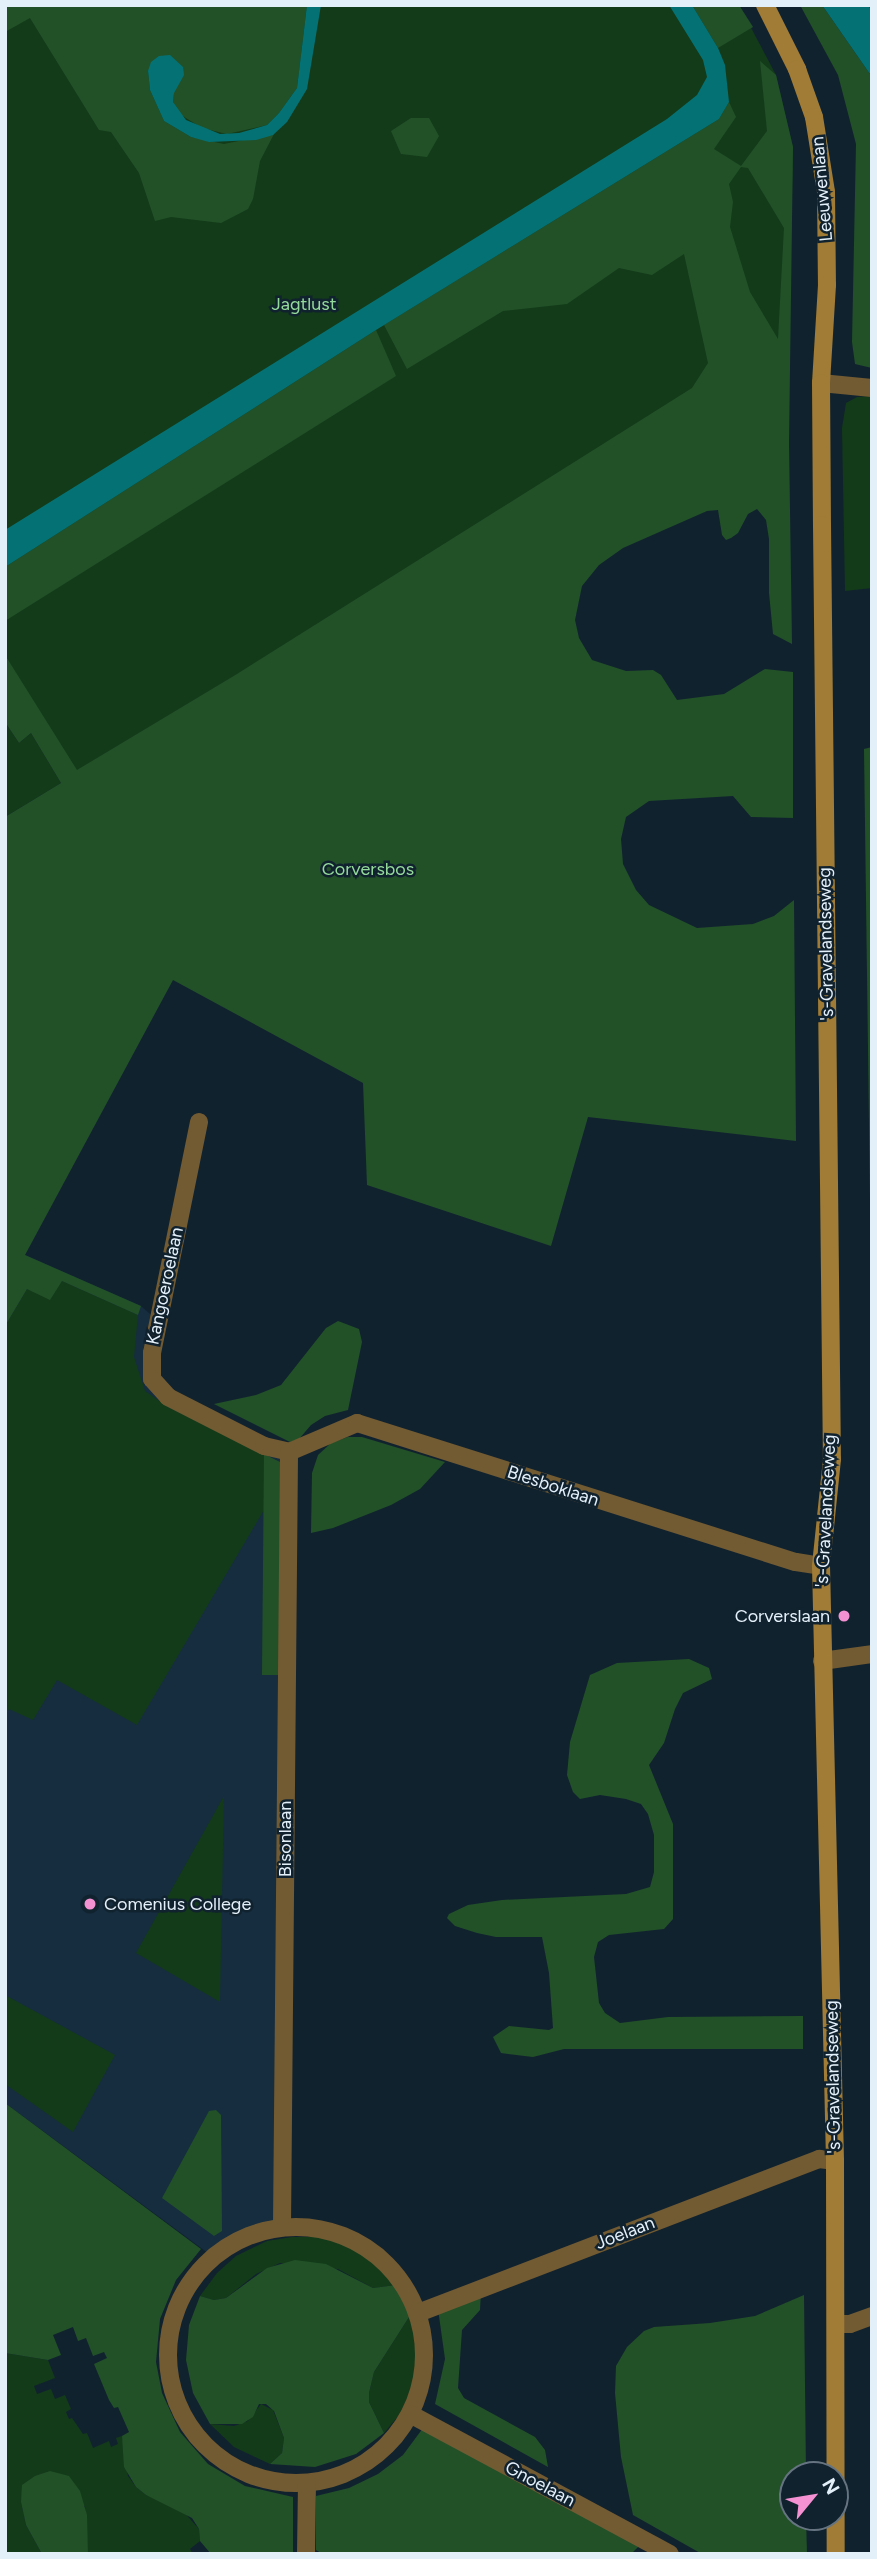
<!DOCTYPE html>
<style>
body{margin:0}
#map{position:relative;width:877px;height:2559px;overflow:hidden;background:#11222f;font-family:Figtree,sans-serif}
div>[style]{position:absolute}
.built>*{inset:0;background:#152d3f}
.green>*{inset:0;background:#133b19}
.forest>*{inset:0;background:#225128}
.water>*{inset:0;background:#047275}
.street>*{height:18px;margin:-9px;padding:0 9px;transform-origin:9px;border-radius:9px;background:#725b32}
.street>.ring{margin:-9px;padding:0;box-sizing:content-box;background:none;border:18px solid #725b32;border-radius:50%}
.secondary>*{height:18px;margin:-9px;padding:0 9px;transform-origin:9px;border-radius:9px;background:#a07c36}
.dots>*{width:19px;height:19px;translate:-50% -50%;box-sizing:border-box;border:4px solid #11222f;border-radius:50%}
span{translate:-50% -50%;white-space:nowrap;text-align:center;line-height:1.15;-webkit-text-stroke:5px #11222f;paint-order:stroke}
.street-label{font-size:18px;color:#e4f0f9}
.park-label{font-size:18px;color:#94da9a}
.poi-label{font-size:18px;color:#e4f0f9}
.right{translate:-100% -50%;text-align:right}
.left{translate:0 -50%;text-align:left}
.frame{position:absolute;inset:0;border:7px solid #e4f0f9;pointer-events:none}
.north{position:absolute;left:779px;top:2461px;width:70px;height:70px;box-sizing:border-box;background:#11222f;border:2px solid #657480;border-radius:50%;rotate:60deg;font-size:19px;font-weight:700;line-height:28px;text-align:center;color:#e4f0f9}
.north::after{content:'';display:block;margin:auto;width:24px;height:32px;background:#f491d3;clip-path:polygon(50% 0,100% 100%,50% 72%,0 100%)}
</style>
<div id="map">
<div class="built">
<div style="clip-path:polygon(25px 1255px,141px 1306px,158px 1321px,152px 1379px,289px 1452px,282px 2226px,252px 2233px,212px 2256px,5px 2103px,5px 1291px)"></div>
</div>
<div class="green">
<div style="clip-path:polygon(5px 5px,739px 5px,776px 75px,793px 147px,789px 357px,86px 795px,5px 662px)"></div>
<div style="clip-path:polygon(872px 396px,872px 588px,845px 591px,842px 428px,846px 403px,857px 397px)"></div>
<div style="clip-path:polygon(5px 722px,19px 743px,31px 733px,61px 783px,5px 817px)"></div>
<div style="clip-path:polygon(62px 1281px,138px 1315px,134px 1357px,145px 1391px,168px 1407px,264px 1454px,264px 1510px,137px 1725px,57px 1680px,33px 1720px,9px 1709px,5px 1717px,5px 1326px,27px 1289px)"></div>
<div style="clip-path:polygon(224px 1796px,220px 2002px,136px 1953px)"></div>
<div style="clip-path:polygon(5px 1995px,115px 2055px,73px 2132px,5px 2084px)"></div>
<div style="clip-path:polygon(292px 2237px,319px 2237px,350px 2247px,372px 2260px,396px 2285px,373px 2288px,338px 2269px,280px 2263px,256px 2274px,226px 2298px,214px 2300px,200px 2296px,217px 2273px,236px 2256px,267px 2241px)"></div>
<div style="clip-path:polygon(411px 2314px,418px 2349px,414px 2383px,400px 2414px,384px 2433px,369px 2402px,369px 2393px,374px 2372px)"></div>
<div style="clip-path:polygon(5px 2353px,48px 2360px,55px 2378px,34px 2386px,37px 2394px,51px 2389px,55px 2399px,65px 2395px,71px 2409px,66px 2412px,69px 2419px,72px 2418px,83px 2434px,87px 2433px,93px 2448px,109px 2441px,111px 2447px,118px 2444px,116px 2438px,122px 2436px,128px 2476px,136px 2487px,146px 2495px,182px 2510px,199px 2529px,200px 2541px,190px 2549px,193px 2554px,88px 2554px,85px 2506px,21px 2502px,26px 2525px,42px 2554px,5px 2554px)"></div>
<div style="clip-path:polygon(261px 2404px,273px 2410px,284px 2438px,282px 2453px,270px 2464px,234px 2447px,210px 2424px,234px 2426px,248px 2421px)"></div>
</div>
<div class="forest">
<div style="clip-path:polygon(5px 5px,307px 5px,297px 88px,279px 113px,267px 125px,227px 134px,202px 128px,178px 113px,173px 102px,174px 94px,148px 71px,150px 90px,164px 121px,191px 137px,224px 144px,274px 134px,260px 161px,253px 199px,248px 209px,221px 223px,171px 217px,155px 221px,139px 173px,111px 132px,99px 130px,30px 18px,5px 32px)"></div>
<div style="clip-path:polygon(692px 5px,739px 5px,753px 27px,718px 48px)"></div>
<div style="clip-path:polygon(800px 5px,822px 5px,872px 77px,872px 368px,855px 364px,852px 342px,856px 144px,838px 75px)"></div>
<div style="clip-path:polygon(evenodd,760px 61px,776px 75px,793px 147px,789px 443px,792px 644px,773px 634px,769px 593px,769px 539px,766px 520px,757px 509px,748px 514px,738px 533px,731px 538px,726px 540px,722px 535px,718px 510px,707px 511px,623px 548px,599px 565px,582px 586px,575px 620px,579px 638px,592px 660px,626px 671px,653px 670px,661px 675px,677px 700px,724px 694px,765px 669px,793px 672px,793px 818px,751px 817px,733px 796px,649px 801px,626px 817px,621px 839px,623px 864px,636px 890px,649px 905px,697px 928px,753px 924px,774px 916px,794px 900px,796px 1141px,588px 1117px,551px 1246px,367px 1185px,363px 1083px,173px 980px,25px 1255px,141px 1306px,138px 1315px,62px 1281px,50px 1300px,27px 1289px,5px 1326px,5px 817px,61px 783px,31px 733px,19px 743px,5px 722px,5px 655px,77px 770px,237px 674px,692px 388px,708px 363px,684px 254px,652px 275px,619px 268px,567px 304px,503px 311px,407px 369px,384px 325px,719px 119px,729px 102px,736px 117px,714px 149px,741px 166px,767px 131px,760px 61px,741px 167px,748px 168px,784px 228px,778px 339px,750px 292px,730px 227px,733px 202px,729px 184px,741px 167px)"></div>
<div style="clip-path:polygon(411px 118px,429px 118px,439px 136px,427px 157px,401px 154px,391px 131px)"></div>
<div style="clip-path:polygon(376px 330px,396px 376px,5px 621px,5px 567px)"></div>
<div style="clip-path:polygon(872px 747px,872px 1349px,864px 749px)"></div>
<div style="clip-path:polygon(338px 1321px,359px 1329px,362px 1342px,348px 1410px,325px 1416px,311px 1425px,299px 1439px,290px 1442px,214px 1404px,256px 1395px,281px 1385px,326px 1328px)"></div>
<div style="clip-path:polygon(348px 1437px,362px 1437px,445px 1462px,420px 1489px,391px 1505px,333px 1528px,311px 1533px,312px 1473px,318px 1455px,331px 1443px)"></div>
<div style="clip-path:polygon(264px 1454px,280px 1462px,286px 1473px,288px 1675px,262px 1675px)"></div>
<div style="clip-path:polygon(689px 1659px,709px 1668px,712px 1679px,683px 1693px,675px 1709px,664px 1743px,649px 1765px,673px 1824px,673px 1919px,664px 1929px,609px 1935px,598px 1942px,594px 1957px,599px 2003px,605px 2013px,620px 2023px,668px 2017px,803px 2016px,803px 2049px,564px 2049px,533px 2057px,501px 2053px,493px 2037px,509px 2026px,549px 2030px,553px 2028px,549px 1973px,542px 1937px,496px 1937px,477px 1933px,455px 1926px,447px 1918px,449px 1914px,468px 1905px,502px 1900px,626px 1894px,650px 1887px,654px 1872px,654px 1835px,648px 1814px,641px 1804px,626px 1799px,600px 1795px,580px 1799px,573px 1792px,567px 1775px,570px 1742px,590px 1675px,617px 1663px)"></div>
<div style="clip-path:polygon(5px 2103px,201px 2249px,176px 2280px,160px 2319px,156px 2362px,162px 2393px,180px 2432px,208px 2464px,245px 2486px,293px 2497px,293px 2554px,211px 2554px,200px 2541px,199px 2529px,192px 2518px,146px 2495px,136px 2487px,124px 2467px,122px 2436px,129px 2432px,118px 2407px,114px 2408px,109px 2400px,94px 2364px,107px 2358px,104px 2352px,93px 2356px,86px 2338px,78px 2341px,73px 2327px,53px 2335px,61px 2355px,48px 2360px,5px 2353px)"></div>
<div style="clip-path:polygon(216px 2110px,221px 2115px,222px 2231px,214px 2236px,162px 2198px,209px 2111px)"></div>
<div style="clip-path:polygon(295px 2260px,326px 2264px,373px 2288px,396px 2285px,411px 2314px,374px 2372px,369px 2393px,369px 2402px,384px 2433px,356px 2454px,315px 2467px,270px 2464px,282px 2453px,284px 2438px,274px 2411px,266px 2404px,259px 2404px,253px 2417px,242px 2424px,210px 2424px,193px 2393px,186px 2360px,189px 2325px,200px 2296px,214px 2300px,226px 2298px,267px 2268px)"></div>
<div style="clip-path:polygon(481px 2291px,480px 2310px,462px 2330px,458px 2388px,464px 2398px,535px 2437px,545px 2450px,548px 2467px,435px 2404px,445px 2359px,438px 2309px)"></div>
<div style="clip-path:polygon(804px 2295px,806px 2475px,793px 2475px,793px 2517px,806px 2517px,807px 2554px,702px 2554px,633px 2515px,621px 2457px,615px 2393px,616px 2366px,627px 2347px,644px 2331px,654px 2327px,710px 2323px,755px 2316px)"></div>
<div style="clip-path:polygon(426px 2424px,641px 2544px,631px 2554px,323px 2554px,316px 2550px,316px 2496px,349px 2488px,378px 2474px,403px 2455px)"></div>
<div style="clip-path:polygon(50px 2471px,69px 2476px,80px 2491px,87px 2515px,88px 2554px,42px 2554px,26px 2525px,21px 2502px,22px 2485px,35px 2476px)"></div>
</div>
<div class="water">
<div style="clip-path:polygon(307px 5px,321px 5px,307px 89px,287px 122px,273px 135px,256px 140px,209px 142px,191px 137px,164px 121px,150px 90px,148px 71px,151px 62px,159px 56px,170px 55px,183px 67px,184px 75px,174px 93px,173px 102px,186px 120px,220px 134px,239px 133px,267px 125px,279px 113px,297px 88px)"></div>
<div style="clip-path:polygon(669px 5px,692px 5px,718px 48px,725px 65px,729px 102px,719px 119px,376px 330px,5px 567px,5px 530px,667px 119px,697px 95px,707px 77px,703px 60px)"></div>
<div style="clip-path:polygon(822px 5px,868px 5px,872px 11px,872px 77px)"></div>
</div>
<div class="street">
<div style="left:821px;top:383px;width:51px;rotate:5.6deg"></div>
<div style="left:199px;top:1122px;width:236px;rotate:101.5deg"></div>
<div style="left:152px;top:1353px;width:26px;rotate:90deg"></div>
<div style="left:152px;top:1379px;width:24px;rotate:48deg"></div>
<div style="left:168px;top:1397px;width:108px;rotate:27deg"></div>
<div style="left:264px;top:1446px;width:26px;rotate:13deg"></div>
<div style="left:289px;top:1452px;width:74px;rotate:-23.1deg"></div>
<div style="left:357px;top:1423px;width:460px;rotate:17.6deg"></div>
<div style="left:796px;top:1562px;width:25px;rotate:9deg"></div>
<div style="left:822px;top:1661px;width:50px;rotate:-8deg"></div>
<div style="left:282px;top:2226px;width:774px;rotate:-89.48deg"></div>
<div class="ring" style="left:168px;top:2227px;width:238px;height:238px"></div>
<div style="left:418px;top:2313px;width:430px;rotate:-21deg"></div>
<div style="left:819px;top:2159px;width:16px;rotate:7deg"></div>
<div style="left:836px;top:2324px;width:14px"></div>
<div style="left:850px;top:2324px;width:23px;rotate:-20deg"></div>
<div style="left:410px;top:2414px;width:295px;rotate:28.3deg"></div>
<div style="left:306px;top:2554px;width:71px;rotate:-89.2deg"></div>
</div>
<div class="secondary">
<div style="left:765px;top:5px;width:72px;rotate:63.4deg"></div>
<div style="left:797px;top:69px;width:51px;rotate:70.5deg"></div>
<div style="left:814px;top:117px;width:76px;rotate:80.9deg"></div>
<div style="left:826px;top:192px;width:93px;rotate:89.4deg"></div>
<div style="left:827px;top:285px;width:98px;rotate:93.5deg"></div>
<div style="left:821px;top:383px;width:142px;rotate:89.6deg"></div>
<div style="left:822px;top:525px;width:934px;rotate:89.39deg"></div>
<div style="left:832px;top:1459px;width:108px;rotate:95.9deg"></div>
<div style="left:821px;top:1566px;width:595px;rotate:88.65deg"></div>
<div style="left:835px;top:2161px;width:393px;rotate:89.9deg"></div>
</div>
<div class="dots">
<div style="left:844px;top:1616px;background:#f491d3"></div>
<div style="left:90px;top:1904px;background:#f491d3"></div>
</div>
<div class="street-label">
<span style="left:822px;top:189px;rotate:-95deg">Leeuwenlaan</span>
<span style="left:826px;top:944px;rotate:-91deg">'s-Gravelandseweg</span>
<span style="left:165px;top:1286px;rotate:-78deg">Kangoeroelaan</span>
<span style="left:553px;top:1486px;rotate:18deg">Blesboklaan</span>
<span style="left:826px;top:1511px;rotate:-87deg">'s-Gravelandseweg</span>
<span style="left:285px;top:1839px;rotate:-90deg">Bisonlaan</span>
<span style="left:833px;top:2077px;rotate:-91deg">'s-Gravelandseweg</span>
<span style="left:625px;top:2233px;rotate:-21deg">Joelaan</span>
<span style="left:540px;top:2484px;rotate:28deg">Gnoelaan</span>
</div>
<div class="park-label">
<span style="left:304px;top:304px">Jagtlust</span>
<span style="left:368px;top:869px">Corversbos</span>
</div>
<div class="poi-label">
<span class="right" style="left:830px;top:1616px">Corverslaan</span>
<span class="left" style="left:104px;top:1904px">Comenius College</span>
</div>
<div class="frame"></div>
<div class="north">N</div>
</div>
